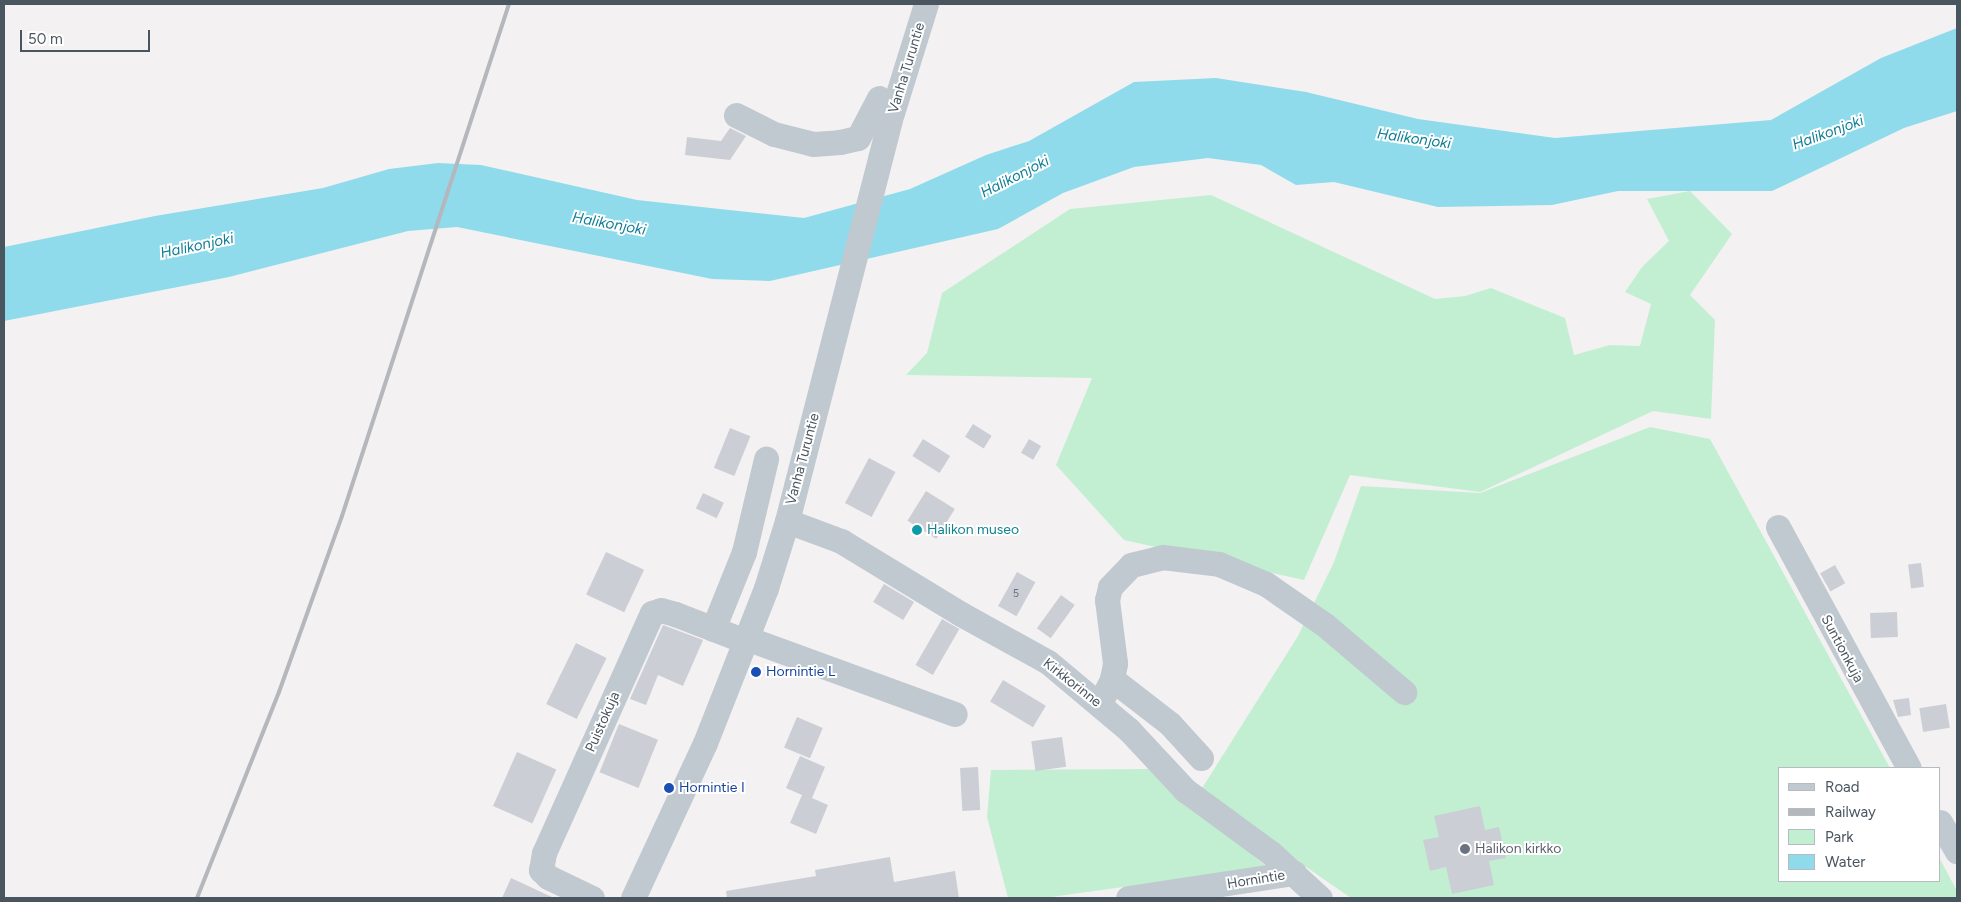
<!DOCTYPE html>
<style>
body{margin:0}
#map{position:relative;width:1961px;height:902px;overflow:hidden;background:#f4f1f2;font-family:Figtree,sans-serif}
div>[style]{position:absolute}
.green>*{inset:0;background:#c2efd2}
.water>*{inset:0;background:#90dbeb}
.building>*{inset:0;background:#cbced4;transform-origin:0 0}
.minor>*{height:25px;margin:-12.5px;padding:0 12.5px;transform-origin:12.5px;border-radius:12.5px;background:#c0c9d0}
.rail>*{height:4px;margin:-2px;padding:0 2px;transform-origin:2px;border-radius:2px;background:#b4b7bb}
.dots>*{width:14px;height:14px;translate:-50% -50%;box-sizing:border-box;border:2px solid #fff;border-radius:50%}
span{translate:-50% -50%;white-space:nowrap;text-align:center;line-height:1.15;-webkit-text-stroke:4px #fff;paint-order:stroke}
.number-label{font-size:11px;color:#6a737c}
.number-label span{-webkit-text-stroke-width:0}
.street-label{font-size:14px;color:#49555f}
.culture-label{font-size:14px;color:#0d838f}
.left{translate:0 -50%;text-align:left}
.transit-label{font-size:14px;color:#164399}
.worship-label{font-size:14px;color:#5b616d}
.water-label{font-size:15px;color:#0f7e95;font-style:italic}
.frame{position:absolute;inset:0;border:5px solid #49555f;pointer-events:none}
.legend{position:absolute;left:1778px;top:767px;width:162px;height:115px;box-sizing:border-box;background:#fff;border:1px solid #b6bbbf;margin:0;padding:6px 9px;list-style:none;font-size:15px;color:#49555f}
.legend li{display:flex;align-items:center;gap:10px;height:25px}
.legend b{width:25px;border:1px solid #b6bbbf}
.scale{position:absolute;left:20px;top:30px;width:130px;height:22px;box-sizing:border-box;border:2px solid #49555f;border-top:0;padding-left:6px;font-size:15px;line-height:18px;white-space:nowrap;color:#49555f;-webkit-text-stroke:4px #fff;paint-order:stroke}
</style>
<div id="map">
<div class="green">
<div style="clip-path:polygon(1690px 191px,1732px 234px,1690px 295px,1715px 320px,1711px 419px,1653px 411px,1480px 492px,1350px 475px,1304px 580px,1124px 540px,1056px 465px,1092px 378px,906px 375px,927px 353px,942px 293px,1070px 209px,1211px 195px,1435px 299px,1465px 296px,1491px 288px,1565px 318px,1574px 355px,1610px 345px,1640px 346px,1651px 304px,1625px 292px,1642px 267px,1669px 241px,1647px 199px)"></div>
<div style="clip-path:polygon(1650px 427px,1710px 439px,1890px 768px,1780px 768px,1780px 881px,1940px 881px,1940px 859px,1957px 891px,1957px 898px,1351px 898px,1199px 793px,1298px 636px,1334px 562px,1361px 486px,1480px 493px)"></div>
<div style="clip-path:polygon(1150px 769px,1267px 867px,1044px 898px,1008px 898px,987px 817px,991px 770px)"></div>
</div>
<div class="water">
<div style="clip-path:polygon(1957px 28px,1957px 111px,1904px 128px,1772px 191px,1618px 191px,1552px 205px,1438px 207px,1334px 182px,1296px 185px,1261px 165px,1208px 158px,1134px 167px,1063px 193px,998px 229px,770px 281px,712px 279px,457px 227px,408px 231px,229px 277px,4px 321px,4px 247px,155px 216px,323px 188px,389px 169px,438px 163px,481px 165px,637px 200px,804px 218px,910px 189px,986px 155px,1029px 141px,1134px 82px,1216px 78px,1306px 92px,1418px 119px,1555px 138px,1771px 120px,1881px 58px)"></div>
</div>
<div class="building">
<div style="clip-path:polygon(730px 128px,746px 136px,730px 160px,685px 155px,687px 137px,721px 141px)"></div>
<div style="left:973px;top:424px;width:22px;height:15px;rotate:32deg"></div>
<div style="left:730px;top:428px;width:22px;height:43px;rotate:22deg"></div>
<div style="left:923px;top:439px;width:32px;height:20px;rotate:32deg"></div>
<div style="left:1029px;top:439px;width:14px;height:16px;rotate:30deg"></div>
<div style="left:869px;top:458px;width:30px;height:51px;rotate:28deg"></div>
<div style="left:926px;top:491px;width:34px;height:35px;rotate:32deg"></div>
<div style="left:703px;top:493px;width:23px;height:17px;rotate:25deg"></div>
<div style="left:606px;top:552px;width:42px;height:47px;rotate:25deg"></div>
<div style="left:1921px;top:563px;width:24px;height:13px;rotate:83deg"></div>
<div style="left:1835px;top:565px;width:21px;height:17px;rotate:61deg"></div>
<div style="left:1017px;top:572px;width:21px;height:39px;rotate:29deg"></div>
<div style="left:884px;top:584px;width:35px;height:21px;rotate:31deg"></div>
<div style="left:1061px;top:595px;width:17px;height:41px;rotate:36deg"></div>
<div style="left:1897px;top:612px;width:25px;height:27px;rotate:88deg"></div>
<div style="left:942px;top:619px;width:20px;height:53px;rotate:30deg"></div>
<div style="clip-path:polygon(663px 625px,703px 640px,683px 686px,658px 675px,646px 705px,630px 699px)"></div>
<div style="left:576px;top:643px;width:34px;height:68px;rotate:26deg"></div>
<div style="left:1003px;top:680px;width:50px;height:25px;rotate:31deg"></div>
<div style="clip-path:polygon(1909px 698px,1911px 715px,1898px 717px,1893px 700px)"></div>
<div style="left:1946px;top:704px;width:24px;height:27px;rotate:81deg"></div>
<div style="left:797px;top:717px;width:28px;height:33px;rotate:23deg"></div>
<div style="left:619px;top:724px;width:42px;height:52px;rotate:22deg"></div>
<div style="left:1062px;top:737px;width:30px;height:31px;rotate:82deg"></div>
<div style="left:517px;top:752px;width:43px;height:59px;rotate:24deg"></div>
<div style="clip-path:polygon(800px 756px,825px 767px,812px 798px,828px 805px,816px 834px,790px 823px,802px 795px,786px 788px)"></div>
<div style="left:978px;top:767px;width:43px;height:18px;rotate:87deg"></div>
<div style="clip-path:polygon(1480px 806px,1485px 830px,1499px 827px,1506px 858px,1489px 861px,1494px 885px,1452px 894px,1446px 867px,1430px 871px,1423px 840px,1439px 837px,1434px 816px)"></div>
<div style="clip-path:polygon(890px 857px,894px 882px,955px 871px,959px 898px,727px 898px,726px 891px,816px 876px,815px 870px)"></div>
<div style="clip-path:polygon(511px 878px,554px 898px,502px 898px)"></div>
</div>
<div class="minor">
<div style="left:736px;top:115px;width:42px;rotate:26.6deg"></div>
<div style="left:774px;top:134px;width:40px;rotate:14.4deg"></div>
<div style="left:813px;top:144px;width:27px;rotate:-4deg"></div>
<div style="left:840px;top:142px;width:18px;rotate:-13deg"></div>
<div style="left:858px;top:138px;width:45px;rotate:-62.3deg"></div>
<div style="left:787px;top:521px;width:58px;rotate:20.3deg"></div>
<div style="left:841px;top:541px;width:140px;rotate:31.3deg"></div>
<div style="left:961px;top:614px;width:99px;rotate:28.9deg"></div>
<div style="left:1048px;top:662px;width:106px;rotate:40deg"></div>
<div style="left:1129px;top:730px;width:82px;rotate:47deg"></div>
<div style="left:1185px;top:790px;width:108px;rotate:36.3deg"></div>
<div style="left:1272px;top:854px;width:65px;rotate:42.5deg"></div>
<div style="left:1778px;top:527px;width:274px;rotate:61.5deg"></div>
<div style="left:713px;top:629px;width:83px;rotate:-68.1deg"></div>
<div style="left:744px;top:552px;width:96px;rotate:-76.7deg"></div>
<div style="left:746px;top:638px;width:222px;rotate:20deg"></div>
<div style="left:1112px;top:679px;width:73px;rotate:37.8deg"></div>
<div style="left:1170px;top:724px;width:46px;rotate:47.6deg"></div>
<div style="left:1100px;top:703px;width:27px;rotate:-63deg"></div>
<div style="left:1112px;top:679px;width:16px;rotate:-79deg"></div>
<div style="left:1115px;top:663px;width:64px;rotate:-97.2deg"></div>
<div style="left:1107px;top:600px;width:13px;rotate:-77deg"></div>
<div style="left:1110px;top:587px;width:30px;rotate:-46deg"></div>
<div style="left:1131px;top:565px;width:32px;rotate:-14deg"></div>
<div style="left:1162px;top:557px;width:57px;rotate:7deg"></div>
<div style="left:1219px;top:564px;width:51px;rotate:23.1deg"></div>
<div style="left:1266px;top:584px;width:72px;rotate:34.8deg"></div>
<div style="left:1325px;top:625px;width:104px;rotate:40.3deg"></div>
<div style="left:1940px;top:822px;width:34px;rotate:60deg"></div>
<div style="left:592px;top:898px;width:49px;rotate:-154.5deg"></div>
<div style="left:548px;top:877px;width:10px;rotate:-135deg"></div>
<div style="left:541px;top:870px;width:17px;rotate:-80deg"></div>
<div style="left:544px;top:853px;width:263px;rotate:-65.8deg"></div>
<div style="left:652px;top:613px;width:9px;rotate:-18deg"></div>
<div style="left:661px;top:610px;width:15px;rotate:16deg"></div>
<div style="left:675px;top:614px;width:75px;rotate:21.1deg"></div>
<div style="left:633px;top:898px;width:171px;rotate:-65.1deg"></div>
<div style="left:705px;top:743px;width:167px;rotate:-68.5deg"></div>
<div style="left:766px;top:588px;width:70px;rotate:-72.6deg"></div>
<div style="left:787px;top:521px;width:421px;rotate:-75.6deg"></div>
<div style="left:892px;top:113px;width:114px;rotate:-72.7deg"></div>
<div style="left:1128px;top:898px;width:168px;rotate:-8.6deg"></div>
</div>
<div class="rail">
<div style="left:197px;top:898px;width:222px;rotate:-68.3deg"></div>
<div style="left:279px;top:692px;width:187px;rotate:-70.3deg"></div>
<div style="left:342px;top:516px;width:539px;rotate:-71.94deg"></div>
</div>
<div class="dots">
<div style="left:917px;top:530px;background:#0f9aa8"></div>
<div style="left:756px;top:672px;background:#1a4fb4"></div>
<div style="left:669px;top:788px;background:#1a4fb4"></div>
<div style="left:1465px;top:849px;background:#6b7280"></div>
</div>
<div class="number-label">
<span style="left:1016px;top:594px">5</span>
</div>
<div class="street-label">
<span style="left:907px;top:68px;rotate:-73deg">Vanha Turuntie</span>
<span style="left:803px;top:459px;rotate:-75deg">Vanha Turuntie</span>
<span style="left:1842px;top:649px;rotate:62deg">Suntionkuja</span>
<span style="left:1072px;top:683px;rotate:38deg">Kirkkorinne</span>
<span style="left:603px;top:722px;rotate:-66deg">Puistokuja</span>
<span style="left:1256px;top:880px;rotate:-9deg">Hornintie</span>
</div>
<div class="culture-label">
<span class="left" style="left:927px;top:530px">Halikon museo</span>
</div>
<div class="transit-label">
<span class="left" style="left:766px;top:672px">Hornintie L</span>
<span class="left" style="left:679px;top:788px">Hornintie I</span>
</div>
<div class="worship-label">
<span class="left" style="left:1475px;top:849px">Halikon kirkko</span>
</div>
<div class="water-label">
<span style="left:1828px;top:133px;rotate:-20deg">Halikonjoki</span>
<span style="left:1414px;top:139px;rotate:8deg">Halikonjoki</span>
<span style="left:1015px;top:177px;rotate:-27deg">Halikonjoki</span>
<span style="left:609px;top:224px;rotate:10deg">Halikonjoki</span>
<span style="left:197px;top:246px;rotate:-12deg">Halikonjoki</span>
</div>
<div class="frame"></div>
<ul class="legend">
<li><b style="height:6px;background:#c0c9d0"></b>Road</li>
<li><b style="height:6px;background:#b4b7bb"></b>Railway</li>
<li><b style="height:14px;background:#c2efd2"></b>Park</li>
<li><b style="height:14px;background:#90dbeb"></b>Water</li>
</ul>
<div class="scale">50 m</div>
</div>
